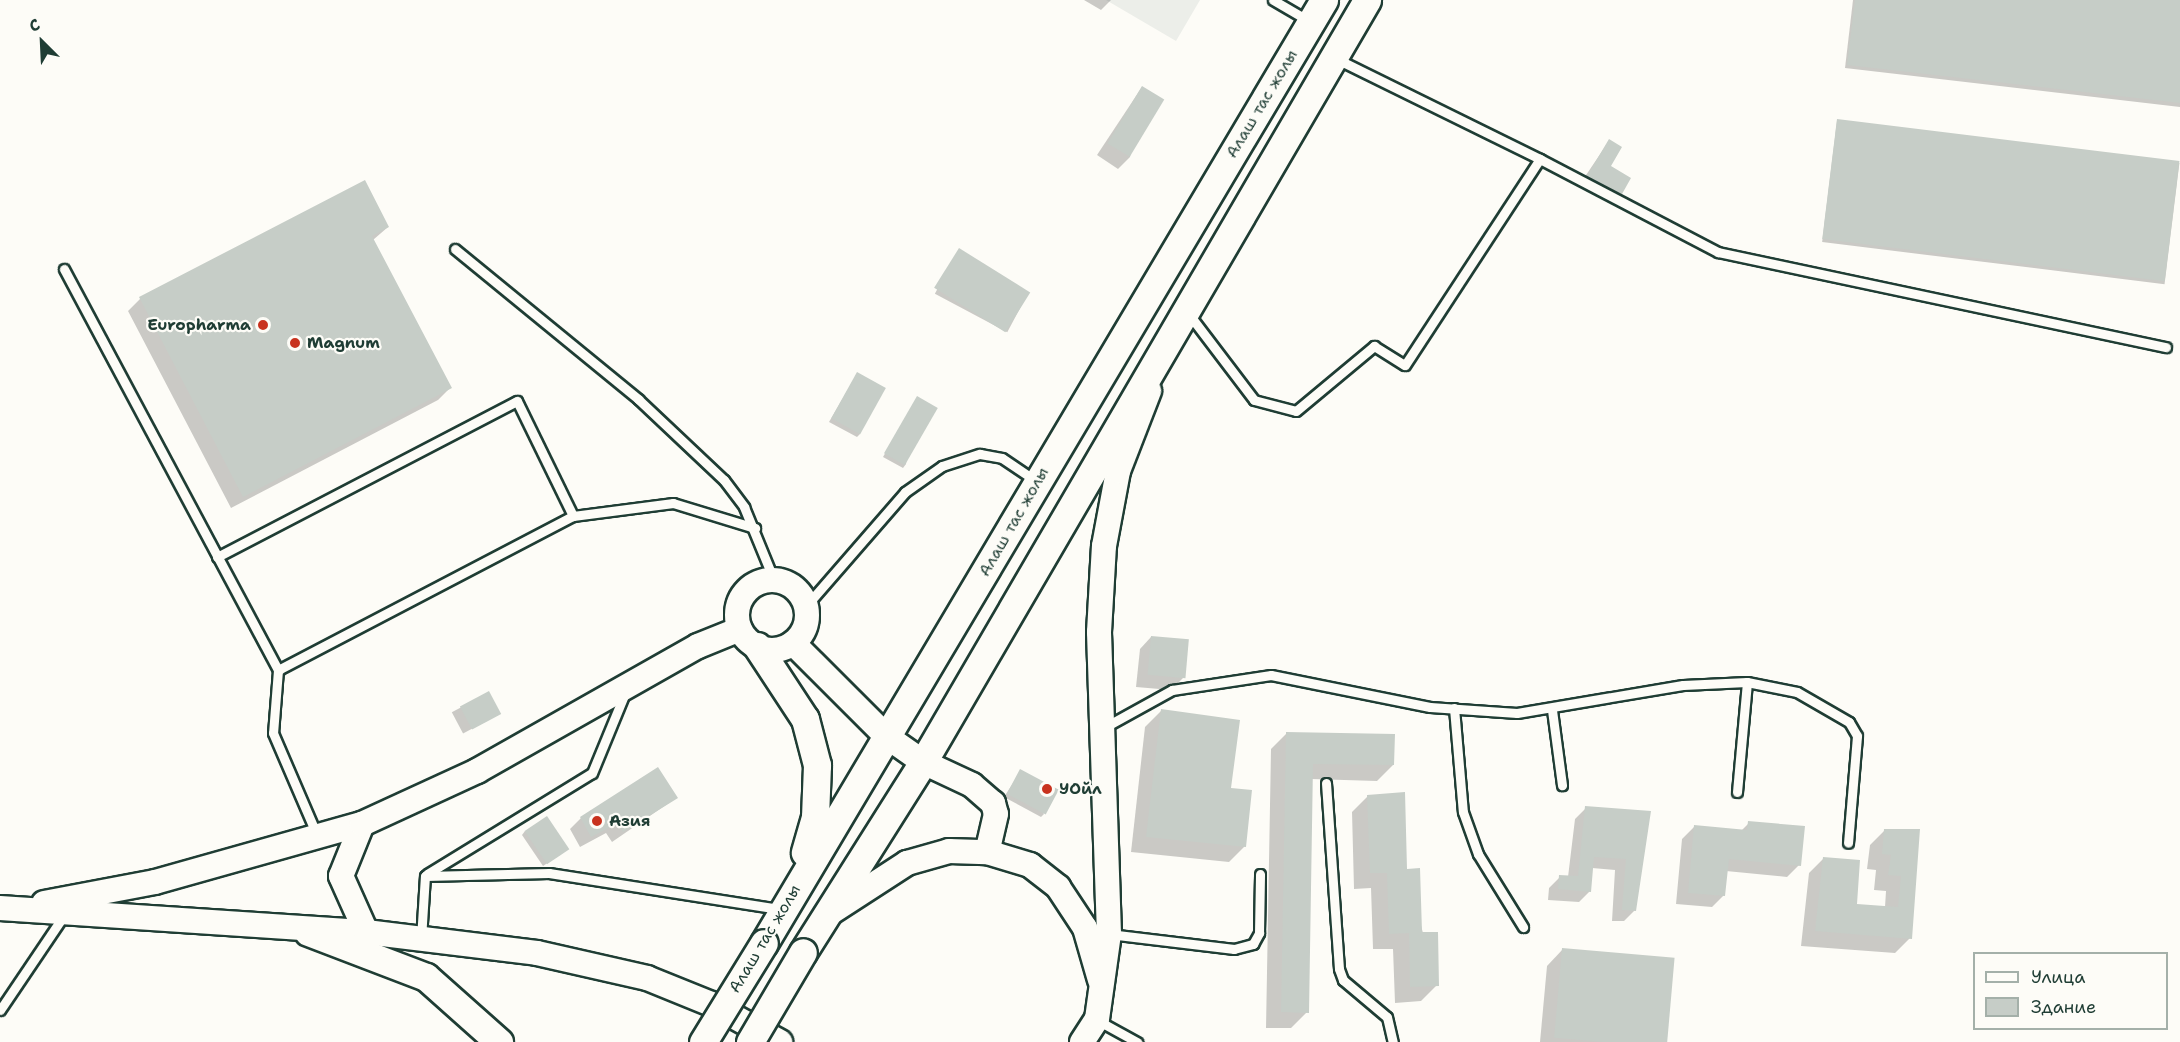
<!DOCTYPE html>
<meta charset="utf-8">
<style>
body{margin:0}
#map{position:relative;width:2180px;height:1042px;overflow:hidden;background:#fdfcf7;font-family:"Shantell Sans",sans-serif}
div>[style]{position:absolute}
.built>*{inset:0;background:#eceee9}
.shadow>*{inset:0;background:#0003;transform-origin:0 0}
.building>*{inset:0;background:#c6cdc7;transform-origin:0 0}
.roads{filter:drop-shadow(2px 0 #1f3d34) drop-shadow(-2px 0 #1f3d34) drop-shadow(0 2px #1f3d34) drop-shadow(0 -2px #1f3d34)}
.lane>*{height:9px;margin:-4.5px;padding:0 4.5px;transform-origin:4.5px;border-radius:4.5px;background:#fdfcf7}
.secondary>*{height:24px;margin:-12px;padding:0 12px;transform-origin:12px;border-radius:12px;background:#fdfcf7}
.secondary>.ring{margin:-12px;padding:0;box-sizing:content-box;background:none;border:24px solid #fdfcf7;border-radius:50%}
.primary>*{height:27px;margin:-13.5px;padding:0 13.5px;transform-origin:13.5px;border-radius:13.5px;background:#fdfcf7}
.bridges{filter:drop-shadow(2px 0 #1f3d34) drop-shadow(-2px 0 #1f3d34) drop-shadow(0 2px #1f3d34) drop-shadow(0 -2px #1f3d34)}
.primary-bridge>*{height:27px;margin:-13.5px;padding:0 13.5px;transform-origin:13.5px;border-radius:13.5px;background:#fdfcf7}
.dots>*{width:16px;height:16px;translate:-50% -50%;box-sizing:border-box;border:3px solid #fdfcf7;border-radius:50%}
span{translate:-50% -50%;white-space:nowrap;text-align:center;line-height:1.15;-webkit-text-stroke:4.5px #fdfcf7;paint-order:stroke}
.street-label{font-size:16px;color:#1f3d34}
.poi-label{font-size:16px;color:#1f3d34;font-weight:700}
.right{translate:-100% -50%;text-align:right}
.left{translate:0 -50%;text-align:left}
.legend{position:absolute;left:1973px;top:952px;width:195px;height:78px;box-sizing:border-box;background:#fdfcf7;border:2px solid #a4b0a9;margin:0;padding:8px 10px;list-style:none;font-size:18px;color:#1f3d34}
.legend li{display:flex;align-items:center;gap:12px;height:30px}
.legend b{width:30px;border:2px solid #a4b0a9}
.north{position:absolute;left:12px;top:12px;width:60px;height:60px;-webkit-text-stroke:4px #fdfcf7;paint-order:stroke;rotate:336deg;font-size:16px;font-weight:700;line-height:24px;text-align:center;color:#1f3d34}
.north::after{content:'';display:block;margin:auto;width:21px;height:27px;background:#1f3d34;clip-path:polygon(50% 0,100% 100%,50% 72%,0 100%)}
</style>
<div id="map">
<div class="built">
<div style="clip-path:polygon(1106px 0,1200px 0,1176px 41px)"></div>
</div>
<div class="shadow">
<div style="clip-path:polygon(1084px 0,1111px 0,1101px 10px)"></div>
<div style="clip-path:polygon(1853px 0,2180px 0,2180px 107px,1845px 68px)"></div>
<div style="clip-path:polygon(1142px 87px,1130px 157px,1118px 169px,1097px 155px)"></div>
<div style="left:1837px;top:121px;width:345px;height:122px;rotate:7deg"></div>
<div style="clip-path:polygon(1609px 141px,1609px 167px,1620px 193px,1613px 201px,1580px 184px)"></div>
<div style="clip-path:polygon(388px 227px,373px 240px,450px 388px,438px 400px,231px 508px,128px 311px,140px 299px)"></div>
<div style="left:956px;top:254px;width:82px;height:45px;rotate:28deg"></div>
<div style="clip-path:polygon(857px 374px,860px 434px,857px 437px,829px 422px)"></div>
<div style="clip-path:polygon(917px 398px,906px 464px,903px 468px,883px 457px)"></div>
<div style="clip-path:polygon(1151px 637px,1183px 678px,1171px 690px,1136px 687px,1140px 649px)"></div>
<div style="left:488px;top:693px;width:24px;height:41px;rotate:62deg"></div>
<div style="clip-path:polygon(1161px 711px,1229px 790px,1245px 846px,1229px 862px,1131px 852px,1145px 727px)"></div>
<div style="clip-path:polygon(1287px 733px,1393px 765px,1377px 781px,1311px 779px,1307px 1012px,1291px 1028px,1266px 1028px,1271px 749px)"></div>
<div style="clip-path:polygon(1021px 771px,1044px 814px,1041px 817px,1004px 797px)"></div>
<div style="clip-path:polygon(1368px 796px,1406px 870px,1437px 985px,1421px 1001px,1395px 1003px,1393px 949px,1373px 949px,1371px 888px,1354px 889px,1352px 812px)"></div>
<div style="clip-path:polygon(676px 798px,612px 842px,606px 833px,580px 847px,570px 829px,581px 818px)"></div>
<div style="clip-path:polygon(1586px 808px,1649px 813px,1635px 910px,1624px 921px,1612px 921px,1615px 870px,1592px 868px,1590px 891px,1579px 902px,1548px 900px,1549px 888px,1560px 877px,1568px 877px,1575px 819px)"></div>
<div style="clip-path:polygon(1749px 823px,1799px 865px,1787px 877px,1726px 871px,1724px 895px,1712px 907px,1676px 904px,1682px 839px,1694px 827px,1741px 831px)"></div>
<div style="clip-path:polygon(1885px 830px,1919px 831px,1910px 938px,1895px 953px,1801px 946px,1809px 873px,1824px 858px,1855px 905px,1885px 907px,1886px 891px,1874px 890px,1876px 870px,1867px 869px,1870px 845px)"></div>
<div style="clip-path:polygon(525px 831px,564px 852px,543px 866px,522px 835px)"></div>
<div style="clip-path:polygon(1563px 949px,1673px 959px,1665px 1042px,1540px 1042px,1547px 966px)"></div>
</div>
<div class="building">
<div style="clip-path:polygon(1855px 0,2180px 0,2180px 103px,1847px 65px)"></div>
<div style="left:1142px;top:86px;width:26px;height:67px;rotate:31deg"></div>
<div style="left:1837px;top:119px;width:345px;height:121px;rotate:7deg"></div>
<div style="clip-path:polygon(1609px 139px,1622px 147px,1611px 166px,1631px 178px,1622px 194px,1587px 176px)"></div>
<div style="clip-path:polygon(365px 180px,389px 227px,372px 236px,452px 388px,243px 497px,139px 297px)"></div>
<div style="left:959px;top:248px;width:84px;height:47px;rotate:32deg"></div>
<div style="left:857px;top:372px;width:33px;height:53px;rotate:29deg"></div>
<div style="left:917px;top:396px;width:24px;height:66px;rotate:30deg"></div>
<div style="left:1151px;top:636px;width:38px;height:39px;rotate:5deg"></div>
<div style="left:489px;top:691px;width:26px;height:33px;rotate:62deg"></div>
<div style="clip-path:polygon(1161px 709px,1240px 720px,1231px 788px,1252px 790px,1246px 847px,1146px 837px)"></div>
<div style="clip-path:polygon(1286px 732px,1395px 734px,1394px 765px,1313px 764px,1309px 1013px,1281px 1012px)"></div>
<div style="clip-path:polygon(658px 767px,678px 798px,623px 832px,618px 823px,591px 837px,580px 817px)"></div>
<div style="left:1020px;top:769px;width:44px;height:28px;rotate:28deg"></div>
<div style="clip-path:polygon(1405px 792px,1407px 869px,1420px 868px,1422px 932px,1438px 932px,1439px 986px,1410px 987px,1409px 933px,1389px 934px,1387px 873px,1370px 873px,1367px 795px)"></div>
<div style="clip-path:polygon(1585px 806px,1651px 811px,1636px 911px,1622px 910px,1626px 859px,1594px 857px,1591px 892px,1558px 889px,1559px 875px,1578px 876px)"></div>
<div style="left:547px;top:816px;width:40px;height:27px;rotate:56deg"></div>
<div style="clip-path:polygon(1748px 821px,1805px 826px,1801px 866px,1729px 859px,1725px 896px,1688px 893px,1694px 825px,1747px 830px)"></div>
<div style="clip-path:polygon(1884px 829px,1920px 829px,1912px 939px,1815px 931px,1823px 857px,1860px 860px,1857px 904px,1898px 907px,1901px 876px,1888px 875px,1891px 855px,1882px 854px)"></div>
<div style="left:1562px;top:948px;width:113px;height:90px;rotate:5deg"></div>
</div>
<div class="roads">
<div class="lane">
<div style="left:1273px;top:0;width:42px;rotate:30.3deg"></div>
<div style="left:1540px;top:159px;width:201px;rotate:27.6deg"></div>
<div style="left:1718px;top:252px;width:458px;rotate:12deg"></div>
<div style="left:455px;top:249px;width:237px;rotate:39.3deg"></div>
<div style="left:638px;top:399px;width:118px;rotate:43.3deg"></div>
<div style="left:724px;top:480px;width:34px;rotate:53deg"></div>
<div style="left:744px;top:507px;width:79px;rotate:67.7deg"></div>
<div style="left:64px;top:269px;width:455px;rotate:61.9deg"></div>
<div style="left:278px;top:670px;width:333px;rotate:-27.6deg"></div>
<div style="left:573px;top:516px;width:101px;rotate:-7.4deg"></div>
<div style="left:673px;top:503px;width:86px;rotate:17deg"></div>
<div style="left:1188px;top:313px;width:109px;rotate:52.8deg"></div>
<div style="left:1254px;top:400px;width:43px;rotate:14.7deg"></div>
<div style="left:1296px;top:411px;width:102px;rotate:-39.8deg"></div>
<div style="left:1374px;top:346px;width:36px;rotate:32deg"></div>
<div style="left:1405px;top:365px;width:246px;rotate:-56.8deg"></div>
<div style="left:1540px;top:159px;width:229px;rotate:-153.8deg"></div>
<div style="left:217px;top:557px;width:338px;rotate:-27.5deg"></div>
<div style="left:517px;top:401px;width:128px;rotate:64deg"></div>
<div style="left:806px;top:606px;width:151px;rotate:-49deg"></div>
<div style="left:905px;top:492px;width:45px;rotate:-35.1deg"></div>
<div style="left:942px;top:466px;width:40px;rotate:-18deg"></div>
<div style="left:980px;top:454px;width:22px;rotate:10deg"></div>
<div style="left:1002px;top:458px;width:40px;rotate:34deg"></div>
<div style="left:278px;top:670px;width:63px;rotate:94.5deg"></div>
<div style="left:273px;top:733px;width:111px;rotate:66.7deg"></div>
<div style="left:1454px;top:708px;width:104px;rotate:85.1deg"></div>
<div style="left:1463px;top:812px;width:45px;rotate:70.3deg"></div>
<div style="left:1478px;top:854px;width:86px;rotate:58.3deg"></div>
<div style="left:1552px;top:710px;width:76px;rotate:82.4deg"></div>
<div style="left:1105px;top:727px;width:77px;rotate:-28.9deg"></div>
<div style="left:1172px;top:690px;width:100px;rotate:-8.6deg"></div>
<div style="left:1271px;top:675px;width:162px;rotate:11.4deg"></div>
<div style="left:1430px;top:707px;width:87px;rotate:3.9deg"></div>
<div style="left:1517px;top:713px;width:168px;rotate:-9.6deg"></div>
<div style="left:1683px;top:685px;width:64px;rotate:-2.7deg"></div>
<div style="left:1747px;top:682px;width:51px;rotate:11.3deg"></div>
<div style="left:1797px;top:692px;width:60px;rotate:30deg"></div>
<div style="left:1849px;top:722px;width:16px;rotate:60deg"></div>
<div style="left:1857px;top:736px;width:107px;rotate:94.8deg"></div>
<div style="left:1326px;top:783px;width:186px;rotate:86deg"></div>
<div style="left:1339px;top:969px;width:12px;rotate:70deg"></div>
<div style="left:1343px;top:980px;width:57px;rotate:40.1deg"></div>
<div style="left:1387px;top:1017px;width:26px;rotate:77deg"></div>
<div style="left:1737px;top:792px;width:110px;rotate:-84.8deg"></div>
<div style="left:427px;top:874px;width:193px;rotate:-31.5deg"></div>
<div style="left:592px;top:773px;width:87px;rotate:-67.6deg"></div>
<div style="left:1109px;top:934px;width:126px;rotate:6.8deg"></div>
<div style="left:1234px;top:949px;width:20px;rotate:-15deg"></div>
<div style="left:1253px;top:944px;width:13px;rotate:-61deg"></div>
<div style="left:1259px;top:933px;width:59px;rotate:-89deg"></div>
<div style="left:421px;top:939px;width:63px;rotate:-86.4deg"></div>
<div style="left:425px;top:876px;width:124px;rotate:-1.4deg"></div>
<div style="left:549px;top:873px;width:233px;rotate:8.9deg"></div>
<div style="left:0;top:1010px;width:115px;rotate:-56deg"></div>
<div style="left:1097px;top:1020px;width:46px;rotate:28.8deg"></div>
</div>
<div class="secondary">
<div class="ring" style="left:737px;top:580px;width:46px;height:46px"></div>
<div style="left:793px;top:643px;width:132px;rotate:45deg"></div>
<div style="left:886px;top:736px;width:45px;rotate:35.1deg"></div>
<div style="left:923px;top:762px;width:54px;rotate:25.1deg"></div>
<div style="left:972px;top:785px;width:28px;rotate:41deg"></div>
<div style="left:993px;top:803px;width:11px;rotate:75deg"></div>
<div style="left:996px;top:814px;width:39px;rotate:103deg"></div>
<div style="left:362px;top:824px;width:56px;rotate:112deg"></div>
<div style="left:341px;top:876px;width:61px;rotate:65.9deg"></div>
<div style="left:44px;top:903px;width:113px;rotate:-10.7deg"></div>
<div style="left:155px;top:882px;width:215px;rotate:-15.7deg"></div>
<div style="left:362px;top:824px;width:127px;rotate:-24.7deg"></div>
<div style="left:477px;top:771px;width:254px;rotate:-29.5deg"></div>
<div style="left:698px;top:646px;width:45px;rotate:-22deg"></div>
<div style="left:0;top:908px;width:367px;rotate:3.8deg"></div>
<div style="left:366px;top:932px;width:172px;rotate:7deg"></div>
<div style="left:537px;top:953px;width:113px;rotate:12.8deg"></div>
<div style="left:647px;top:978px;width:69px;rotate:22.1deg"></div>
<div style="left:711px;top:1004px;width:79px;rotate:28.8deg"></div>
<div style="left:830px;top:913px;width:92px;rotate:-33deg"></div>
<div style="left:907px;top:863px;width:44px;rotate:-15.9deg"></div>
<div style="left:949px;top:851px;width:38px;rotate:2deg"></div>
<div style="left:987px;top:852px;width:45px;rotate:16.8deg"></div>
<div style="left:1030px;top:865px;width:36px;rotate:38deg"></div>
<div style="left:1058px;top:887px;width:49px;rotate:56.6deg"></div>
<div style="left:1085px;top:928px;width:54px;rotate:73.9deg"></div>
<div style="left:1082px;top:1042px;width:27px;rotate:-57deg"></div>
<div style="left:1097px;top:1019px;width:86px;rotate:-82deg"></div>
<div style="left:1109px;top:934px;width:302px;rotate:-91.9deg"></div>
<div style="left:1099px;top:632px;width:86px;rotate:-86.7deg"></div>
<div style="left:1104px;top:546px;width:76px;rotate:-79.4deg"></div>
<div style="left:1118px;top:471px;width:86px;rotate:-68.8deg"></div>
</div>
<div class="primary">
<div style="left:757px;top:646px;width:87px;rotate:56.7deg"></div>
<div style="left:805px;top:719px;width:48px;rotate:75.4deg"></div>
<div style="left:817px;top:765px;width:52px;rotate:92.2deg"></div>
<div style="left:815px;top:817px;width:37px;rotate:106deg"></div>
<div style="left:308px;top:932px;width:126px;rotate:20.9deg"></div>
<div style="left:426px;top:977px;width:98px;rotate:41.7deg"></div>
<div style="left:764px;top:943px;width:1097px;rotate:-59.3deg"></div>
<div style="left:803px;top:952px;width:225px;rotate:-57.7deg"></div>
<div style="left:923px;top:762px;width:882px;rotate:-59.77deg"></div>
</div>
</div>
<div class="bridges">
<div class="primary-bridge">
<div style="left:703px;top:1042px;width:116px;rotate:-58.4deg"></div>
<div style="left:750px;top:1042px;width:104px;rotate:-59.5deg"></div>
</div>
</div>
<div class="dots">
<div style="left:263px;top:325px;background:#c8321e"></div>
<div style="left:295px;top:343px;background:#c8321e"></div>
<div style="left:1047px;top:789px;background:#c8321e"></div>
<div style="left:597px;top:821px;background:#c8321e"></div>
</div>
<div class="street-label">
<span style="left:1262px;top:104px;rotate:-59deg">Алаш тас жолы</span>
<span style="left:1014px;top:522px;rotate:-60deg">Алаш тас жолы</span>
<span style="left:765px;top:939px;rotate:-59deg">Алаш тас жолы</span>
</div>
<div class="poi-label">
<span class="right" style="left:251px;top:325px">Europharma</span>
<span class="left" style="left:307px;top:343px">Magnum</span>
<span class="left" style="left:1059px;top:789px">УОйл</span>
<span class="left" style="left:609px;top:821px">Азия</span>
</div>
<ul class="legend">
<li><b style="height:8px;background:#fdfcf7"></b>Улица</li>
<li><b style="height:16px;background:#c6cdc7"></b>Здание</li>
</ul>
<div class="north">С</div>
</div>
